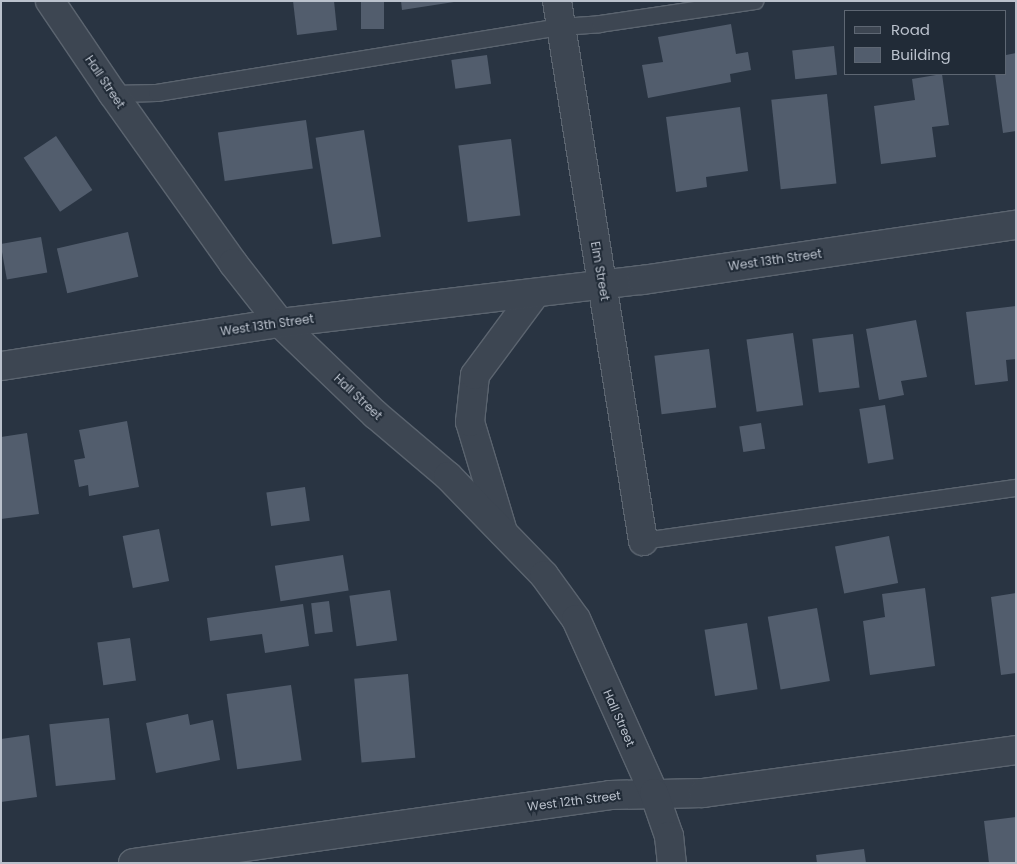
<!DOCTYPE html>
<style>
body{margin:0}
#map{position:relative;width:1017px;height:864px;overflow:hidden;background:#293442;font-family:Poppins,sans-serif}
div>[style]{position:absolute}
.building>*{inset:0;background:#525d6d;transform-origin:0 0}
.roads{filter:drop-shadow(1px 0 #5b646f) drop-shadow(-1px 0 #5b646f) drop-shadow(0 1px #5b646f) drop-shadow(0 -1px #5b646f)}
.service>*{height:16px;margin:-8px;padding:0 8px;transform-origin:8px;border-radius:8px;background:#3d4652}
.minor>*{height:28px;margin:-14px;padding:0 14px;transform-origin:14px;border-radius:14px;background:#3d4652}
.tertiary>*{height:28px;margin:-14px;padding:0 14px;transform-origin:14px;border-radius:14px;background:#3d4652}
span{translate:-50% -50%;white-space:nowrap;text-align:center;line-height:1.15;-webkit-text-stroke:4px #212b37;paint-order:stroke}
.street-label{font-size:12px;color:#bac1cc}
.frame{position:absolute;inset:0;border:2px solid #bac1cc;pointer-events:none}
.legend{position:absolute;left:844px;top:10px;width:162px;height:65px;box-sizing:border-box;background:#212b37;border:1px solid #5e6773;margin:0;padding:6px 9px;list-style:none;font-size:15px;color:#bac1cc}
.legend li{display:flex;align-items:center;gap:10px;height:25px}
.legend b{width:25px;border:1px solid #5e6773}
</style>
<div id="map">
<div class="building">
<div style="clip-path:polygon(293px 1px,334px 1px,337px 30px,297px 35px)"></div>
<div style="left:361px;top:1px;width:23px;height:28px"></div>
<div style="clip-path:polygon(401px 1px,454px 1px,454px 2px,402px 10px)"></div>
<div style="clip-path:polygon(731px 24px,736px 54px,748px 52px,751px 70px,730px 74px,731px 82px,648px 98px,642px 65px,663px 62px,658px 37px)"></div>
<div style="left:834px;top:46px;width:29px;height:42px;rotate:84deg"></div>
<div style="clip-path:polygon(1016px 53px,1016px 131px,1003px 133px,995px 74px,1006px 74px,1006px 55px)"></div>
<div style="left:487px;top:55px;width:29px;height:36px;rotate:82deg"></div>
<div style="clip-path:polygon(942px 74px,949px 125px,932px 127px,936px 157px,881px 164px,874px 106px,915px 100px,912px 79px)"></div>
<div style="left:827px;top:94px;width:90px;height:56px;rotate:84deg"></div>
<div style="clip-path:polygon(740px 107px,748px 171px,706px 177px,707px 187px,676px 192px,666px 117px)"></div>
<div style="left:306px;top:120px;width:49px;height:89px;rotate:82deg"></div>
<div style="left:364px;top:130px;width:108px;height:49px;rotate:81deg"></div>
<div style="left:56px;top:136px;width:65px;height:39px;rotate:56deg"></div>
<div style="left:511px;top:139px;width:77px;height:53px;rotate:83deg"></div>
<div style="left:128px;top:232px;width:46px;height:73px;rotate:77deg"></div>
<div style="left:41px;top:237px;width:36px;height:41px;rotate:80deg"></div>
<div style="clip-path:polygon(1016px 306px,1016px 359px,1006px 360px,1008px 381px,975px 385px,966px 312px)"></div>
<div style="clip-path:polygon(916px 320px,927px 377px,901px 381px,904px 395px,879px 400px,866px 329px)"></div>
<div style="left:793px;top:333px;width:73px;height:47px;rotate:82deg"></div>
<div style="left:853px;top:334px;width:54px;height:41px;rotate:83deg"></div>
<div style="left:709px;top:349px;width:59px;height:55px;rotate:83deg"></div>
<div style="left:885px;top:405px;width:55px;height:26px;rotate:81deg"></div>
<div style="clip-path:polygon(127px 421px,139px 487px,89px 496px,88px 485px,79px 487px,74px 460px,85px 458px,79px 430px)"></div>
<div style="left:761px;top:423px;width:26px;height:22px;rotate:81deg"></div>
<div style="clip-path:polygon(27px 433px,39px 514px,1px 519px,1px 437px)"></div>
<div style="left:305px;top:487px;width:34px;height:39px;rotate:82deg"></div>
<div style="left:159px;top:529px;width:53px;height:37px;rotate:79deg"></div>
<div style="left:889px;top:536px;width:48px;height:55px;rotate:79deg"></div>
<div style="left:343px;top:555px;width:36px;height:69px;rotate:81deg"></div>
<div style="clip-path:polygon(925px 588px,935px 666px,870px 675px,863px 621px,885px 617px,882px 594px)"></div>
<div style="left:390px;top:590px;width:51px;height:41px;rotate:82deg"></div>
<div style="clip-path:polygon(1016px 593px,1016px 673px,1001px 675px,991px 597px)"></div>
<div style="left:329px;top:601px;width:31px;height:18px;rotate:83deg"></div>
<div style="clip-path:polygon(303px 604px,309px 646px,265px 653px,262px 634px,210px 641px,207px 618px)"></div>
<div style="left:817px;top:608px;width:74px;height:50px;rotate:80deg"></div>
<div style="left:747px;top:623px;width:67px;height:43px;rotate:81deg"></div>
<div style="left:130px;top:638px;width:43px;height:33px;rotate:82deg"></div>
<div style="left:408px;top:674px;width:84px;height:54px;rotate:85deg"></div>
<div style="left:291px;top:685px;width:76px;height:65px;rotate:82deg"></div>
<div style="clip-path:polygon(188px 714px,190px 725px,213px 720px,220px 760px,156px 773px,146px 723px)"></div>
<div style="left:109px;top:718px;width:62px;height:60px;rotate:84deg"></div>
<div style="clip-path:polygon(29px 735px,37px 797px,1px 802px,1px 739px)"></div>
<div style="clip-path:polygon(1016px 817px,1016px 863px,989px 863px,984px 821px)"></div>
<div style="clip-path:polygon(864px 849px,866px 863px,817px 863px,816px 855px)"></div>
</div>
<div class="roads">
<div class="service">
<div style="left:113px;top:94px;width:44px;rotate:-1.3deg"></div>
<div style="left:157px;top:93px;width:409px;rotate:-9.3deg"></div>
<div style="left:561px;top:27px;width:39px;rotate:-4deg"></div>
<div style="left:600px;top:24px;width:157px;rotate:-8.4deg"></div>
<div style="left:643px;top:541px;width:377px;rotate:-8.1deg"></div>
</div>
<div class="minor">
<div style="left:557px;top:1px;width:547px;rotate:80.95deg"></div>
<div style="left:1px;top:366px;width:282px;rotate:-8.8deg"></div>
<div style="left:503px;top:532px;width:115px;rotate:-106.7deg"></div>
<div style="left:470px;top:422px;width:47px;rotate:-83.9deg"></div>
<div style="left:475px;top:375px;width:101px;rotate:-53.5deg"></div>
<div style="left:133px;top:863px;width:482px;rotate:-8.1deg"></div>
<div style="left:610px;top:795px;width:93px;rotate:-1.2deg"></div>
<div style="left:703px;top:793px;width:316px;rotate:-7.8deg"></div>
</div>
<div class="tertiary">
<div style="left:50px;top:1px;width:112px;rotate:55.9deg"></div>
<div style="left:113px;top:94px;width:207px;rotate:54.6deg"></div>
<div style="left:233px;top:263px;width:76px;rotate:51.9deg"></div>
<div style="left:280px;top:323px;width:133px;rotate:43.8deg"></div>
<div style="left:376px;top:415px;width:94px;rotate:40.3deg"></div>
<div style="left:448px;top:476px;width:138px;rotate:45.9deg"></div>
<div style="left:544px;top:575px;width:54px;rotate:54deg"></div>
<div style="left:576px;top:619px;width:191px;rotate:65.9deg"></div>
<div style="left:654px;top:793px;width:46px;rotate:70.8deg"></div>
<div style="left:669px;top:836px;width:27px;rotate:84deg"></div>
<div style="left:280px;top:323px;width:365px;rotate:-6.8deg"></div>
<div style="left:642px;top:280px;width:378px;rotate:-8.4deg"></div>
</div>
</div>
<div class="street-label">
<span style="left:105px;top:82px;rotate:56deg">Hall Street</span>
<span style="left:775px;top:260px;rotate:-8deg">West 13th Street</span>
<span style="left:600px;top:271px;rotate:80deg">Elm Street</span>
<span style="left:267px;top:325px;rotate:-8deg">West 13th Street</span>
<span style="left:358px;top:397px;rotate:43deg">Hall Street</span>
<span style="left:619px;top:718px;rotate:66deg">Hall Street</span>
<span style="left:574px;top:801px;rotate:-7deg">West 12th Street</span>
</div>
<div class="frame"></div>
<ul class="legend">
<li><b style="height:6px;background:#3d4652"></b>Road</li>
<li><b style="height:14px;background:#525d6d"></b>Building</li>
</ul>
</div>
